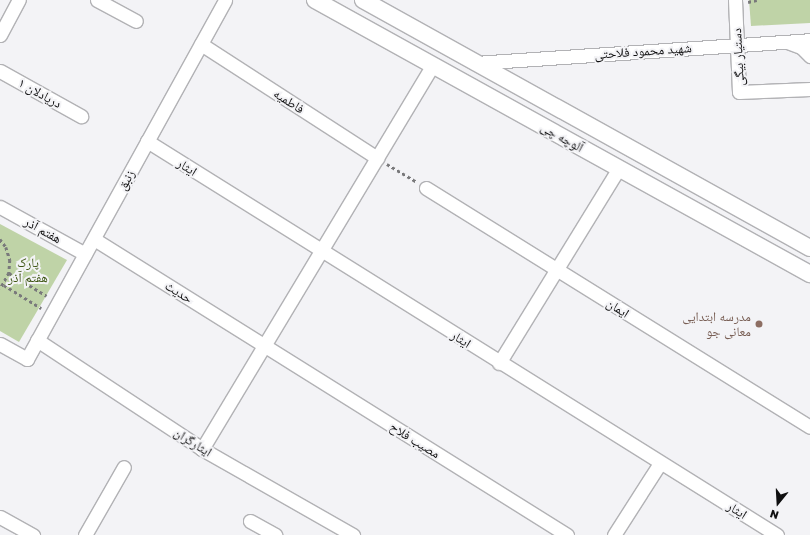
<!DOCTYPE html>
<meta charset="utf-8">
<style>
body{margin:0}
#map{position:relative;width:810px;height:535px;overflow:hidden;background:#f3f3f6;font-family:"Golos Text","Noto Naskh Arabic",sans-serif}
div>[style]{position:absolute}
.green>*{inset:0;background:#bfd3a7}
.path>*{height:2.5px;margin-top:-1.25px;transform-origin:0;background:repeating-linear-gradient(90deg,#79797b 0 3px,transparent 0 6px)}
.roads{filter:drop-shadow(1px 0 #b2b2b5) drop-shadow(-1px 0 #b2b2b5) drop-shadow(0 1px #b2b2b5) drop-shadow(0 -1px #b2b2b5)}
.minor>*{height:13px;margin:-6.5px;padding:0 6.5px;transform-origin:6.5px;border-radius:6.5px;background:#fff}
.tertiary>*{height:16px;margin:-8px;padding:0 8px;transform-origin:8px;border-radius:8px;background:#fff}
.dots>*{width:11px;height:11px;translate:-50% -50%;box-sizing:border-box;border:2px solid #f3f3f6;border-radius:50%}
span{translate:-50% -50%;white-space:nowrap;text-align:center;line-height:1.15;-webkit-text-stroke:4px #f3f3f6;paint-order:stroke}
.street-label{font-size:13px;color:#0f0f10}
.park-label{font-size:13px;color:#3e5613}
.education-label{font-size:13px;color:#785e54}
.right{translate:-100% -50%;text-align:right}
.north{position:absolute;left:758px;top:483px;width:40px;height:40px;-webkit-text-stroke:3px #f3f3f6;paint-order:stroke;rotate:198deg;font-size:11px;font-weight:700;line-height:16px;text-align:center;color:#0f0f10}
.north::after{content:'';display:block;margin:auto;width:14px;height:18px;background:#0f0f10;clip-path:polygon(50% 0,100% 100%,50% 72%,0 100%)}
</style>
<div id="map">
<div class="green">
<div style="clip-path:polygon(749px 0,810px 0,810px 23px,751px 26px)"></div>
<div style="clip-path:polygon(0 224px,67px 260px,19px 342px,0 331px)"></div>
</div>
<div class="path">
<div style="left:748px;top:2px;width:9px;rotate:-13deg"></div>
<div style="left:387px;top:164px;width:35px;rotate:31deg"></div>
<div style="left:0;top:239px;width:10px;rotate:53deg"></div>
<div style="left:6px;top:247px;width:14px;rotate:73deg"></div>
<div style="left:10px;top:260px;width:13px;rotate:94deg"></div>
<div style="left:9px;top:273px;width:18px;rotate:119deg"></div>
<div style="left:9px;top:273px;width:44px;rotate:31.2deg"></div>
<div style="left:4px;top:285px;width:44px;rotate:31.9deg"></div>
</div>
<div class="roads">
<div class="minor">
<div style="left:97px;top:0;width:44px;rotate:28.3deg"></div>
<div style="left:735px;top:0;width:92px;rotate:87.5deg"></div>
<div style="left:739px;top:92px;width:71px;rotate:-2.4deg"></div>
<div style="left:0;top:35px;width:40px;rotate:-62deg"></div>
<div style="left:787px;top:42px;width:15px;rotate:20deg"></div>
<div style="left:801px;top:47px;width:13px;rotate:45deg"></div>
<div style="left:201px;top:44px;width:210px;rotate:32.9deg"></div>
<div style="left:475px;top:63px;width:336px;rotate:-3.9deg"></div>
<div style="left:0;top:71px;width:93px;rotate:29.1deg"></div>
<div style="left:147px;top:141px;width:743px;rotate:32.02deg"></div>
<div style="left:426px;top:188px;width:452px;rotate:31.9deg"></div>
<div style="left:0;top:207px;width:97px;rotate:28.9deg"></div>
<div style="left:94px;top:239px;width:558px;rotate:32.04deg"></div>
<div style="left:37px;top:340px;width:198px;rotate:33.4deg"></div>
<div style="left:202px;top:449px;width:174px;rotate:29.7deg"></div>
<div style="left:0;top:344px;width:31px;rotate:29deg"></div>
<div style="left:27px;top:359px;width:410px;rotate:-61.1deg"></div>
<div style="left:499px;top:363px;width:229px;rotate:-58.4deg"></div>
<div style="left:202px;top:449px;width:448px;rotate:-59deg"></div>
<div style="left:0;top:517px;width:38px;rotate:29deg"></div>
<div style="left:250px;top:521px;width:29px;rotate:29deg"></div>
<div style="left:85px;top:535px;width:78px;rotate:-60.2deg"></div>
<div style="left:614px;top:535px;width:85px;rotate:-57.4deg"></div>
</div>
<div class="tertiary">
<div style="left:315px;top:0;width:566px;rotate:28.97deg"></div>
<div style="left:363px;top:0;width:511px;rotate:29.02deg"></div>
</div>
</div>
<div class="dots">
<div style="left:759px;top:324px;background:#8d6e63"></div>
</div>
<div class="street-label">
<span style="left:643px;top:51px;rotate:-4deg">شهید محمود فلاحتی</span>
<span style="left:738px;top:57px;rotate:-93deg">دستیار بیگی</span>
<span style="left:40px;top:93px;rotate:29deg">دریادلان ۱</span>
<span style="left:289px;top:101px;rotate:33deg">فاطمیه</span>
<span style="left:562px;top:137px;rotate:29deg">آلوچه چی</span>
<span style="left:187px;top:167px;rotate:32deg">ایثار</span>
<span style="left:126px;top:180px;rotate:-61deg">زنبق</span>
<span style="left:43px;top:230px;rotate:29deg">هفتم آذر</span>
<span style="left:179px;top:292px;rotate:32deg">حدیث</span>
<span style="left:618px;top:308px;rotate:32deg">ایمان</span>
<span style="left:461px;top:339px;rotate:32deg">ایثار</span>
<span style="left:415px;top:440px;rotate:32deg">مصیب فلاح</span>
<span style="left:193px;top:442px;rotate:32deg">ایثارگران</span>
<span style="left:737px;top:510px;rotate:32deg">ایثار</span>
</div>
<div class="park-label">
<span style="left:28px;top:270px">پارک<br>هفتم آذر</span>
</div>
<div class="education-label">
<span class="right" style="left:751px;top:324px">مدرسه ابتدایی<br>معانی جو</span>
</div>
<div class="north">N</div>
</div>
